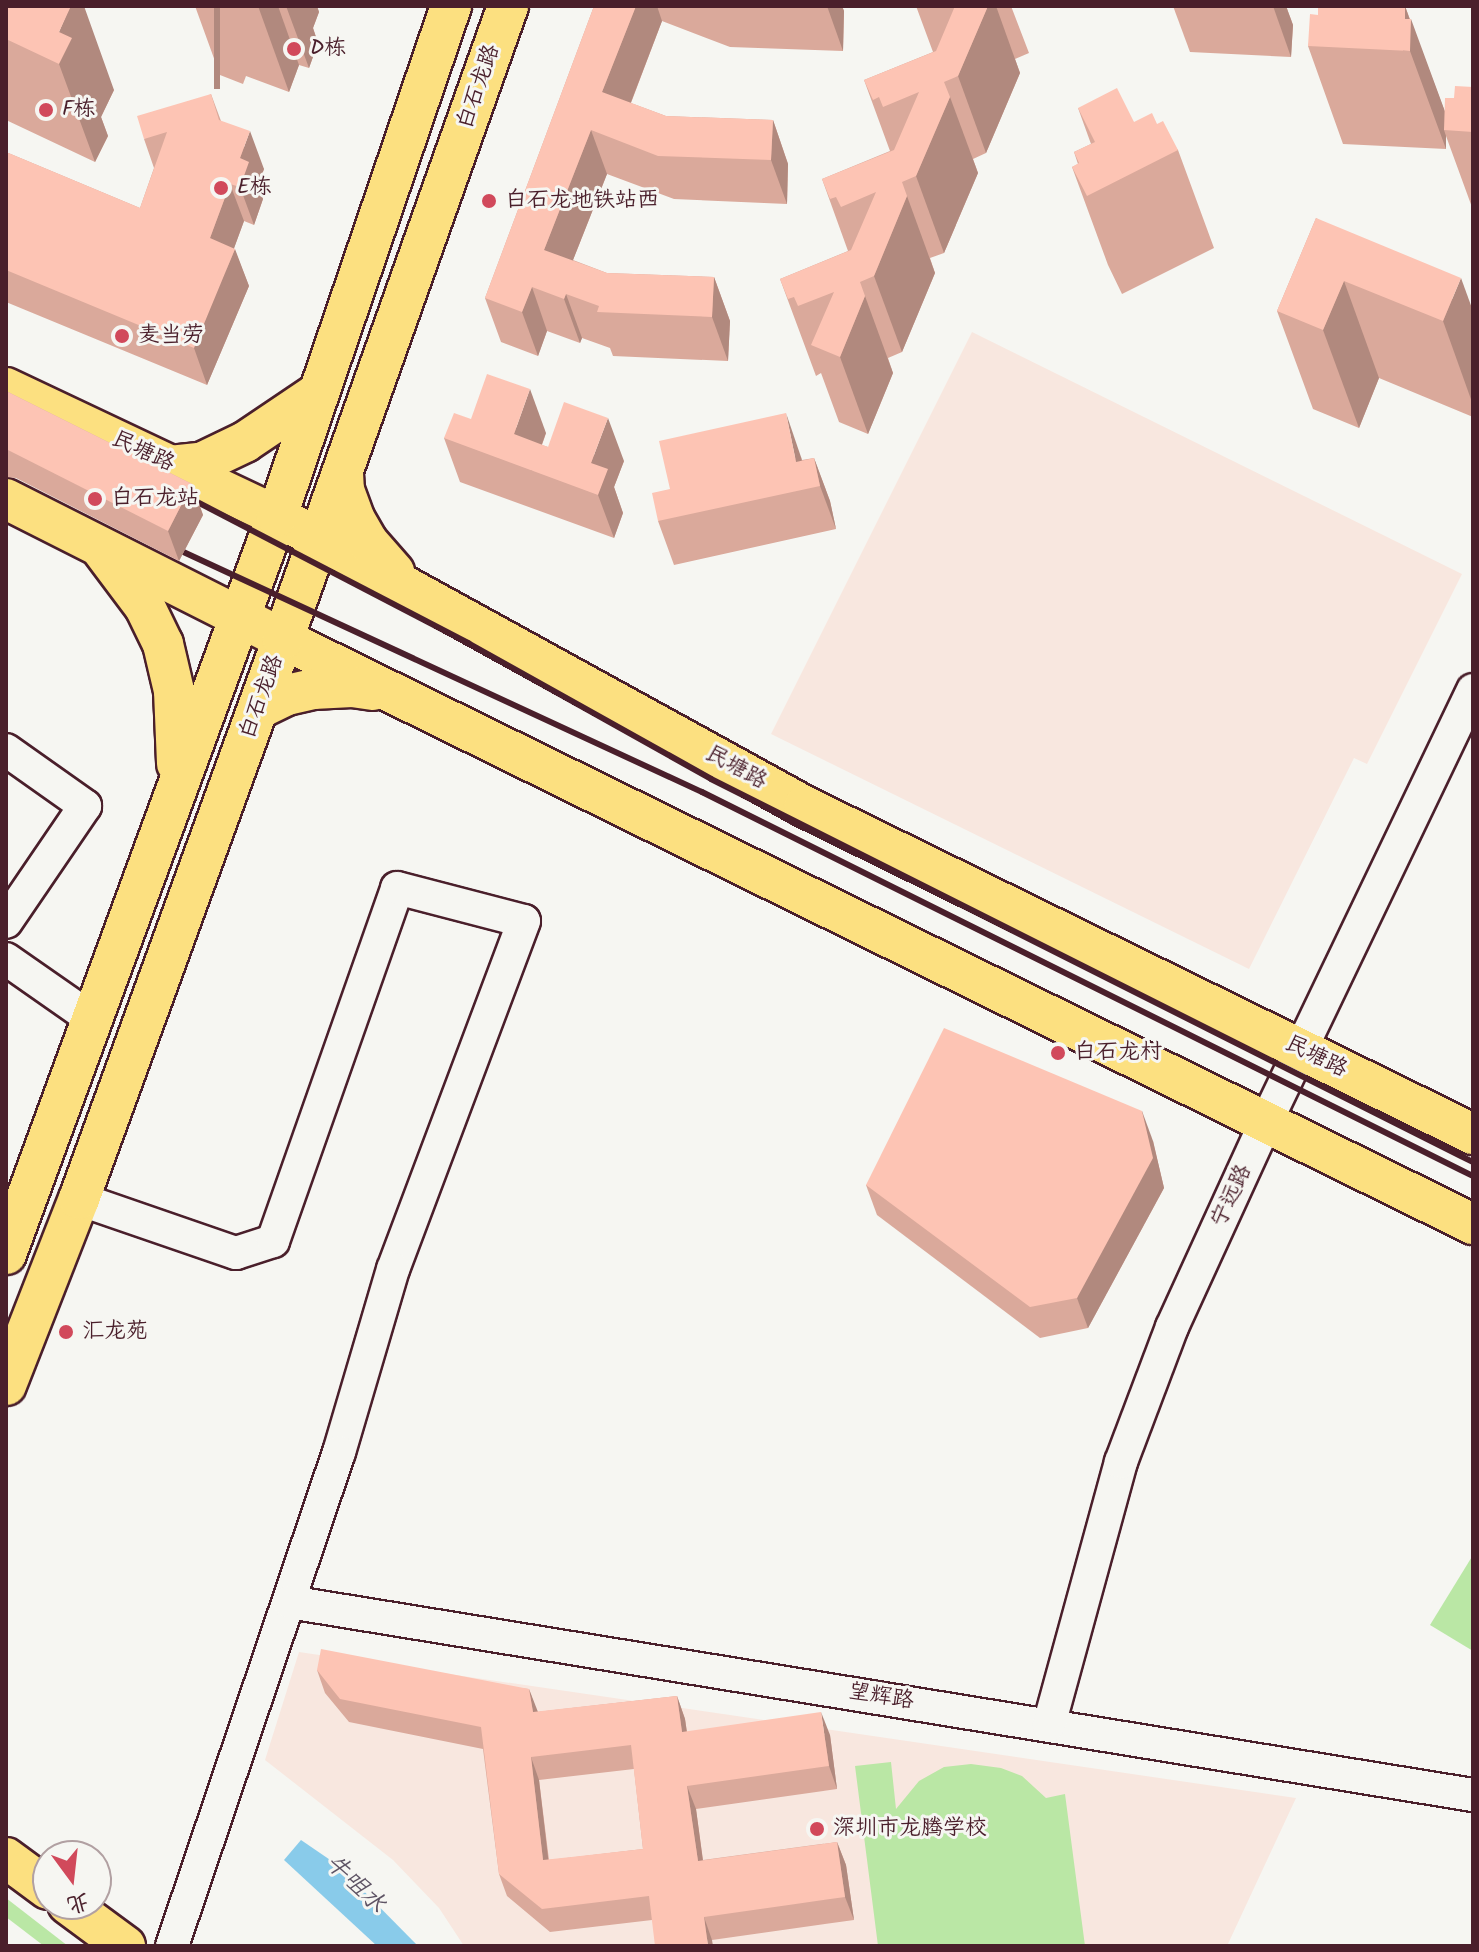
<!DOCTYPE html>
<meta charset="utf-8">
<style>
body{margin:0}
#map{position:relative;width:1479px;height:1952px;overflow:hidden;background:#f6f6f2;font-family:Kalam,"LXGW WenKai TC",sans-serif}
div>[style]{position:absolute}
.built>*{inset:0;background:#f8e7df}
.green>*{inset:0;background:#bae7a5}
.water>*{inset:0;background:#89cbea}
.roads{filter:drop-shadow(2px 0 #4a1f2b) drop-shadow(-2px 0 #4a1f2b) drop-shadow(0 2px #4a1f2b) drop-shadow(0 -2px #4a1f2b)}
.minor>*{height:32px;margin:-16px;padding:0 16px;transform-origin:16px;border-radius:16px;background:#f6f6f2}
.major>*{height:40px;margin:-20px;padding:0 20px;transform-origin:20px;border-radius:20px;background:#fce080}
.rail>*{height:6px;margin:-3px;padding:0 3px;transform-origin:3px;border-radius:3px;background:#4a1f2b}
.wall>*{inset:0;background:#daa99b}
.shaded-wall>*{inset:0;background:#b1897e;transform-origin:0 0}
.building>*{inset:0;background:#fdc4b4}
.dots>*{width:22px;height:22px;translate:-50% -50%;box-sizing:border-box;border:4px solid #f6f6f2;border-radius:50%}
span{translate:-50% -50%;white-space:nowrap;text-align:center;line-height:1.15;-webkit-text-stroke:6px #f6f6f2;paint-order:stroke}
.poi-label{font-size:22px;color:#4a1f2b}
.left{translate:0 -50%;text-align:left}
.street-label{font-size:22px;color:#4a1f2b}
.water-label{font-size:24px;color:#5d5364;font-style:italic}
.frame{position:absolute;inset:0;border:8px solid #4a1f2b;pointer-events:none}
.north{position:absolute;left:32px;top:1840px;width:80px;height:80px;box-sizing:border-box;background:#f6f6f2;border:2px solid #b1a0a2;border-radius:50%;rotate:165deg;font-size:22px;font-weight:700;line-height:32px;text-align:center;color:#4a1f2b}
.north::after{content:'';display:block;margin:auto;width:28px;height:36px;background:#d1495b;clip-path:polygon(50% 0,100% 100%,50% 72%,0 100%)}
</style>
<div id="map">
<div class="built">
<div style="clip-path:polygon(972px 332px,1462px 574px,1367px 764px,1354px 758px,1249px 969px,771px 734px)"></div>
<div style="clip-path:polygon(299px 1652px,1296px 1798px,1227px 1946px,464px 1946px,439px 1908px,393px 1860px,265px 1760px)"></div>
</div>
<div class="green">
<div style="clip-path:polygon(1473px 1555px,1473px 1651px,1430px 1625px)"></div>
<div style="clip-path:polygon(891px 1762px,896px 1809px,919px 1781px,944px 1767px,971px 1764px,1001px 1768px,1022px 1776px,1046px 1798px,1065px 1794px,1085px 1946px,878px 1946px,855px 1766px)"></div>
<div style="clip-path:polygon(6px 1898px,68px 1946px,44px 1946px,6px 1917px)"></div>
</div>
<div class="water">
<div style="clip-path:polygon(301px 1840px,339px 1866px,418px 1946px,377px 1946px,284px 1860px)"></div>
</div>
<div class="roads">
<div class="minor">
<div style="left:6px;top:750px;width:97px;rotate:35.3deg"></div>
<div style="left:85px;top:806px;width:140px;rotate:124.3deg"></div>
<div style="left:6px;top:959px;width:105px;rotate:34.9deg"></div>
<div style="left:79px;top:1199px;width:166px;rotate:19deg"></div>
<div style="left:236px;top:1253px;width:39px;rotate:-18deg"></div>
<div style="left:273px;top:1241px;width:374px;rotate:-70.6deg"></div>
<div style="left:397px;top:888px;width:131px;rotate:14.6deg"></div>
<div style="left:524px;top:921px;width:372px;rotate:110.6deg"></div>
<div style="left:393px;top:1269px;width:191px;rotate:106.4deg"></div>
<div style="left:339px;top:1452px;width:521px;rotate:108.68deg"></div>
<div style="left:289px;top:1602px;width:1200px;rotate:9.26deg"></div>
<div style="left:1049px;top:1725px;width:273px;rotate:-74.7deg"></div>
<div style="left:1121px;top:1462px;width:144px;rotate:-69.3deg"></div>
<div style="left:1172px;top:1327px;width:226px;rotate:-65.4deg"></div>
<div style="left:1266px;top:1122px;width:479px;rotate:-64.4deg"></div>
</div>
<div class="major">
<div style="left:6px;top:388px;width:300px;rotate:25.3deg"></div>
<div style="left:277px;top:516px;width:602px;rotate:28.82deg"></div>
<div style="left:804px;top:806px;width:745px;rotate:26.12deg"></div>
<div style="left:170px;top:466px;width:31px;rotate:-6deg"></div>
<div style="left:201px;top:463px;width:49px;rotate:-25.5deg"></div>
<div style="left:245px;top:442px;width:89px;rotate:-34deg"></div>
<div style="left:343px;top:473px;width:17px;rotate:87deg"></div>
<div style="left:344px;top:490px;width:30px;rotate:70deg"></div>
<div style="left:354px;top:518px;width:28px;rotate:60deg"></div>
<div style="left:368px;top:542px;width:40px;rotate:49deg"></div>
<div style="left:6px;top:499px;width:310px;rotate:26.8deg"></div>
<div style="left:283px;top:639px;width:1326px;rotate:26.18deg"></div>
<div style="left:103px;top:551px;width:70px;rotate:53.1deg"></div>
<div style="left:145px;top:607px;width:41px;rotate:64.1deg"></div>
<div style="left:163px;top:644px;width:48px;rotate:76.8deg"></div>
<div style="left:174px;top:691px;width:73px;rotate:87.6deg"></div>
<div style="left:258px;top:709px;width:32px;rotate:-26deg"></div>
<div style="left:287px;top:695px;width:27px;rotate:-13deg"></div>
<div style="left:313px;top:689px;width:39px;rotate:-3deg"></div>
<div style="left:352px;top:687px;width:21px;rotate:8deg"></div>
<div style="left:6px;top:1254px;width:786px;rotate:-69.84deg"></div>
<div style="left:277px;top:516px;width:539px;rotate:-71.16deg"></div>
<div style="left:6px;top:1385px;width:200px;rotate:-68.6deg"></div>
<div style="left:79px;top:1199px;width:596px;rotate:-69.98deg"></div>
<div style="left:283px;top:639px;width:672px;rotate:-70.43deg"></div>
<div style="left:6px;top:1858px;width:52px;rotate:36.4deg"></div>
<div style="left:68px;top:1904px;width:71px;rotate:36.4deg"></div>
</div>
</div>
<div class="rail">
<div style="left:180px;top:493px;width:325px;rotate:27.5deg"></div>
<div style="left:468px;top:643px;width:278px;rotate:29.2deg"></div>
<div style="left:711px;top:779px;width:853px;rotate:26.69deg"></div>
<div style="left:164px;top:543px;width:593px;rotate:24.84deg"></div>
<div style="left:702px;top:792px;width:861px;rotate:26.48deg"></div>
</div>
<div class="wall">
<div style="clip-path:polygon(6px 6px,114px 90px,101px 117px,108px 136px,95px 162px,6px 120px)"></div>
<div style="clip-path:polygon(195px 6px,317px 6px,319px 12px,313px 28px,318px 43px,309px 68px,299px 65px,289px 92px,246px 76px,243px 84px,220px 75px)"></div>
<div style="clip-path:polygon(594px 6px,842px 6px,844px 11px,843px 51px,730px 47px,662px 21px,631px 103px,666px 116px,773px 120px,788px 164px,787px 204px,674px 199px,607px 174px,573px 260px,607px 273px,714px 277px,730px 321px,728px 361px,613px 356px,610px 348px,582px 338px,580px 343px,547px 331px,538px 356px,501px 342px,485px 298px)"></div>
<div style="clip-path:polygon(916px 6px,1011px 6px,1029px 53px,1015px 59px,1020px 73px,986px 153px,973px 159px,978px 173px,944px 253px,930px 258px,935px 273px,902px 352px,888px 358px,893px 373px,868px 434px,839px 422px,821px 373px,816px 376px,780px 279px,848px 251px,822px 179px,890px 151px,864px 80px,933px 52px)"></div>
<div style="clip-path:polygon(1173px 6px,1286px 6px,1293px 25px,1291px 57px,1190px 52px)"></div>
<div style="clip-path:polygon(1405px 6px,1445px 112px,1454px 98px,1473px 87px,1473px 210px,1446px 136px,1446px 149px,1343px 144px,1308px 46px,1318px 15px)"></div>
<div style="clip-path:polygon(211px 94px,221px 121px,264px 169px,258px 185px,263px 199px,254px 225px,244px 221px,234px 248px,249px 286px,207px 385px,6px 302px,6px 152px,140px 208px,154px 168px,144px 139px)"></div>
<div style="clip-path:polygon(1078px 108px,1134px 122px,1157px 124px,1178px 150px,1214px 248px,1122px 294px,1108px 265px,1072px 167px,1078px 164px,1074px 152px,1091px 144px)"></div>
<div style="clip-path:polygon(1316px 218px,1473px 311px,1473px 417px,1379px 378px,1359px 428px,1313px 409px,1277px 311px)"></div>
<div style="clip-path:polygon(6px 391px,192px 484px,203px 515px,179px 561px,16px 478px,6px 477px)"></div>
<div style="clip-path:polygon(471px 419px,546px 433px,542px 445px,548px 447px,624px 461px,614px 487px,623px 513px,614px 538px,460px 482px,444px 438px)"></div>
<div style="clip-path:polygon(801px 457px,802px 460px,814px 458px,830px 501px,836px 529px,674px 565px,658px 521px,670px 489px)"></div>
<div style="clip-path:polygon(1153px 1141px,1164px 1188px,1088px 1328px,1040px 1338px,877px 1215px,866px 1185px)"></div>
<div style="clip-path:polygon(evenodd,317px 1670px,529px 1689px,537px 1712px,677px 1696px,685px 1719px,687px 1732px,830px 1735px,837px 1789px,696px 1809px,703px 1860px,837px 1842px,846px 1865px,854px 1920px,712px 1940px,652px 1920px,550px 1932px,507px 1896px,499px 1874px,483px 1749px,349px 1722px,325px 1693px,317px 1670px,634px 1769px,643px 1849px,549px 1860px,539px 1780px,634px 1769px)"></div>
</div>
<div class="shaded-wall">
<div style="clip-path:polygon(70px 6px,84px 6px,114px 90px,101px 117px,108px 136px,95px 162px,59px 64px,59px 32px)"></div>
<div style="left:214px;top:6px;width:6px;height:83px"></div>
<div style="clip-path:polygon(258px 6px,278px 6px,299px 65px,289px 92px)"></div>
<div style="clip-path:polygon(286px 6px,317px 6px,319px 12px,313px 28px,318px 43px,309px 68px)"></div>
<div style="clip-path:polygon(636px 6px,657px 6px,662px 21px,618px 136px,602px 92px)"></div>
<div style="clip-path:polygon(827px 6px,842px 6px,844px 11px,843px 51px)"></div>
<div style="clip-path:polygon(988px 6px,996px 6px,1020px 73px,986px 153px,958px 76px)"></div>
<div style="clip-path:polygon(1273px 6px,1286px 6px,1293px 25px,1291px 57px)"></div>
<div style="clip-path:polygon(1405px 6px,1411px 23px,1411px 19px,1447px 117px,1444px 130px,1446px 136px,1446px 149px,1410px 51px,1403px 51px)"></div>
<div style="clip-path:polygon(950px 97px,978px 173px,944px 253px,916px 176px)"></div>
<div style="clip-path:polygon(773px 120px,788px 164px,787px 204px,771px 160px)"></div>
<div style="clip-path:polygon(591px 130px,607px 174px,560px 293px,544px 250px)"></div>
<div style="clip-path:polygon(250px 131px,264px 169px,258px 185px,263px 199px,254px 225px,240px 187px,240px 158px)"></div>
<div style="clip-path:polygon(230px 184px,244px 221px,225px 273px,235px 249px,249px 286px,207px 385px,194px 348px,210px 238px)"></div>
<div style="clip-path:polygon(907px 196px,935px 273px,902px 352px,874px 276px)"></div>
<div style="clip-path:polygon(714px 277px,730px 321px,728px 361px,712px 317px)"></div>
<div style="clip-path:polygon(1461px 278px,1473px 311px,1473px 405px,1443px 321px)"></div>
<div style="clip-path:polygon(1344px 281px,1379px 378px,1359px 428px,1323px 330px)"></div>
<div style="clip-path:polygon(532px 287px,547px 331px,538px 356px,522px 312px)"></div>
<div style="clip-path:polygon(566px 294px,582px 338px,580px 343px,564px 299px)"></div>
<div style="clip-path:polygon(865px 296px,893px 373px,868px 434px,840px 357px)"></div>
<div style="clip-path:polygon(530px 389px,546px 433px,532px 471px,514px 434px)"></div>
<div style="clip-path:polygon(786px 413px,801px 457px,808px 488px,796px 462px)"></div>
<div style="clip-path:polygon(608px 418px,624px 461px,614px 487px,623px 513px,614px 538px,598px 495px,591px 463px)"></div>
<div style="clip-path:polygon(814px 458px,830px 501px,836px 529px,820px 486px)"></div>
<div style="clip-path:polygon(192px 484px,203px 515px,179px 561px,168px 531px)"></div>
<div style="clip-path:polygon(1142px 1111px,1153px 1141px,1164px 1188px,1088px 1328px,1077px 1298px)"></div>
<div style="clip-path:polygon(529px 1689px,538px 1712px,533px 1712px)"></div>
<div style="clip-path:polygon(677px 1696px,685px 1719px,690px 1755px,682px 1732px)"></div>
<div style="clip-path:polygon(821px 1712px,830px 1735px,837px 1789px,829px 1766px)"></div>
<div style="clip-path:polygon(531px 1757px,539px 1780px,551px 1883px,543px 1860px)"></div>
<div style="clip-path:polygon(687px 1786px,696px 1809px,706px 1884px,698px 1861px)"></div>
<div style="clip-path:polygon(837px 1842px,846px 1865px,854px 1920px,845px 1897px)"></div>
<div style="clip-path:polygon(704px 1917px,712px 1940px,713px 1946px,708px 1946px)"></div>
</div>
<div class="building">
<div style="clip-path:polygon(6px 6px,71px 6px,59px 32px,72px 38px,59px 64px,6px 39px)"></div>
<div style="clip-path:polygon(594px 6px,636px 6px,602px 92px,666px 116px,773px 120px,771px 160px,658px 156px,591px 130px,544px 250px,607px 273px,714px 277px,712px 317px,597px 312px,599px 306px,566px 294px,564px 299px,532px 287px,522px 312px,485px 298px)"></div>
<div style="clip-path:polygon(785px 6px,827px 6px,827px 8px)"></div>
<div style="clip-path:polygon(955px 6px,988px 6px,958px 76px,944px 82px,950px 97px,916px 176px,902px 182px,907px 196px,874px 276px,860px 282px,865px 296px,840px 357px,811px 345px,834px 292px,798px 306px,794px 297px,788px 299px,780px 279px,851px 250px,876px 192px,841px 207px,836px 197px,830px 199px,822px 179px,894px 150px,919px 92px,883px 107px,879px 97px,873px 100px,864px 80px,936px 51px)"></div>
<div style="clip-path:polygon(1318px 6px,1405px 6px,1405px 19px,1411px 19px,1410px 51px,1308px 46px,1310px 14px,1318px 15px)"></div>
<div style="clip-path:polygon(1455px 86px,1473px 87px,1473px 132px,1444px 130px,1445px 98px,1454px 98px)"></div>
<div style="clip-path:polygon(1117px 88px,1134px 122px,1152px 113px,1157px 124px,1163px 121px,1178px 150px,1087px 196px,1072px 167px,1079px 163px,1074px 152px,1095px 142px,1078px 108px)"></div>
<div style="clip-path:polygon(211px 94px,219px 120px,250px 131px,240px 158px,249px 162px,240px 187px,230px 184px,210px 238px,235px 249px,194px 348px,6px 270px,6px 152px,140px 208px,167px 132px,144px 139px,137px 116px)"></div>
<div style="clip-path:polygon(1316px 218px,1461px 278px,1443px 321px,1344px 281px,1323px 330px,1277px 311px)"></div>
<div style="clip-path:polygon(487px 374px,530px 389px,514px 434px,548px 447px,564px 402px,608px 418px,591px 463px,608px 469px,598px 495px,444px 438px,454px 413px,471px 419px)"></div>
<div style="clip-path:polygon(6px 391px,192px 484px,168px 531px,6px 449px)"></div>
<div style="clip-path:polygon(786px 413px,796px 462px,814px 458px,820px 486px,658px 521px,652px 493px,670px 489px,659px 441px)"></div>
<div style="clip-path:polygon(944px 1028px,1142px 1111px,1153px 1158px,1077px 1298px,1030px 1307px,866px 1185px)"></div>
<div style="clip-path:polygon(evenodd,321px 1649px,529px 1689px,533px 1712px,677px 1696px,682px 1732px,821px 1712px,829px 1766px,687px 1786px,698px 1861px,837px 1842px,845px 1897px,704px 1917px,708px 1946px,655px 1946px,649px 1896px,542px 1909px,499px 1874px,481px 1727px,340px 1699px,317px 1670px,321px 1649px,631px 1745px,643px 1849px,543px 1860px,531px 1757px,631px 1745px)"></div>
</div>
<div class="dots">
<div style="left:294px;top:49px;background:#d1495b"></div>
<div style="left:46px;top:110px;background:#d1495b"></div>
<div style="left:221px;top:188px;background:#d1495b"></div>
<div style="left:489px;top:201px;background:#d1495b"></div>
<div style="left:122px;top:336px;background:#d1495b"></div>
<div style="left:95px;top:499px;background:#d1495b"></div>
<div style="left:1058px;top:1053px;background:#d1495b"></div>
<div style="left:66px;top:1332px;background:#d1495b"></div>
<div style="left:817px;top:1829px;background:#d1495b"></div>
</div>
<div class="poi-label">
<span class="left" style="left:310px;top:49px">D栋</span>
<span class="left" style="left:62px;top:110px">F栋</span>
<span class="left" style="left:237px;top:188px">E栋</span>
<span class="left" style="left:505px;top:201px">白石龙地铁站西</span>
<span class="left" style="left:138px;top:336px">麦当劳</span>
<span class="left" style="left:111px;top:499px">白石龙站</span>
<span class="left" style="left:1074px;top:1053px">白石龙村</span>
<span class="left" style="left:82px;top:1332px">汇龙苑</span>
<span class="left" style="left:833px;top:1829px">深圳市龙腾学校</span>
</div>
<div class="street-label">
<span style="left:479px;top:87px;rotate:-71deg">白石龙路</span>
<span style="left:143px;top:452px;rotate:25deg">民塘路</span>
<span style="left:262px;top:697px;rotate:-70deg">白石龙路</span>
<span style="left:736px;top:768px;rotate:29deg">民塘路</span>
<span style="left:1316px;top:1057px;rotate:26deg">民塘路</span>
<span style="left:1232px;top:1196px;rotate:-65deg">宁远路</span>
<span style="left:881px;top:1697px;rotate:9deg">望辉路</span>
</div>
<div class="water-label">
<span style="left:355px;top:1884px;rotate:44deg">牛咀水</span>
</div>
<div class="frame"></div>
<div class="north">北</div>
</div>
